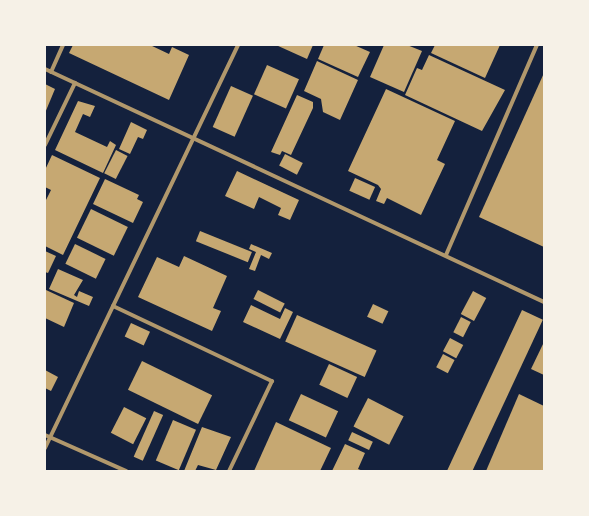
<!DOCTYPE html>
<style>
body{margin:0}
#map{position:relative;width:589px;height:516px;overflow:hidden;background:#14213d;font-family:Literata,serif}
div>[style]{position:absolute}
.building>*{inset:0;background:#c6a872;transform-origin:0 0}
.minor>*{height:4px;margin:-2px;padding:0 2px;transform-origin:2px;border-radius:2px;background:#b1986c}
span{translate:-50% -50%;white-space:nowrap;text-align:center;line-height:1.15;-webkit-text-stroke:3.5px #f6f1e7;paint-order:stroke}
.frame{position:absolute;inset:0;border:46px solid #f6f1e7;pointer-events:none}
</style>
<div id="map">
<div class="building">
<div style="clip-path:polygon(73px 45px,150px 45px,169px 54px,172px 47px,189px 55px,169px 100px,69px 53px)"></div>
<div style="clip-path:polygon(276px 45px,313px 45px,307px 59px)"></div>
<div style="clip-path:polygon(324px 45px,354px 45px,370px 52px,358px 77px,318px 59px)"></div>
<div style="clip-path:polygon(384px 45px,407px 45px,422px 51px,404px 92px,370px 77px)"></div>
<div style="clip-path:polygon(435px 45px,500px 45px,485px 78px,431px 53px)"></div>
<div style="clip-path:polygon(429px 55px,505px 90px,482px 131px,405px 95px,417px 68px,422px 70px)"></div>
<div style="clip-path:polygon(317px 61px,358px 80px,340px 120px,323px 112px,321px 99px,304px 91px)"></div>
<div style="left:267px;top:65px;width:35px;height:32px;rotate:24deg"></div>
<div style="clip-path:polygon(544px 73px,544px 247px,479px 217px)"></div>
<div style="clip-path:polygon(45px 84px,55px 89px,45px 113px)"></div>
<div style="left:231px;top:86px;width:24px;height:45px;rotate:24deg"></div>
<div style="clip-path:polygon(386px 89px,455px 121px,437px 160px,445px 164px,421px 215px,387px 198px,384px 204px,376px 201px,381px 189px,378px 185px,348px 171px)"></div>
<div style="clip-path:polygon(297px 95px,313px 102px,313px 108px,291px 155px,282px 151px,280px 155px,271px 152px)"></div>
<div style="clip-path:polygon(78px 101px,95px 106px,90px 117px,83px 114px,75px 132px,107px 147px,110px 141px,116px 145px,103px 173px,55px 150px)"></div>
<div style="clip-path:polygon(131px 122px,147px 130px,143px 139px,138px 137px,130px 154px,119px 149px)"></div>
<div style="left:116px;top:150px;width:13px;height:26px;rotate:27deg"></div>
<div style="left:285px;top:154px;width:20px;height:13px;rotate:27deg"></div>
<div style="clip-path:polygon(52px 155px,100px 178px,63px 255px,45px 246px,45px 202px,51px 190px,45px 187px,45px 170px)"></div>
<div style="clip-path:polygon(237px 171px,299px 200px,290px 220px,278px 215px,281px 208px,259px 197px,254px 209px,225px 196px)"></div>
<div style="left:355px;top:178px;width:22px;height:14px;rotate:24deg"></div>
<div style="clip-path:polygon(105px 179px,139px 195px,137px 199px,143px 202px,133px 223px,93px 204px)"></div>
<div style="left:91px;top:209px;width:41px;height:32px;rotate:26deg"></div>
<div style="left:200px;top:231px;width:56px;height:11px;rotate:22deg"></div>
<div style="left:75px;top:244px;width:34px;height:22px;rotate:26deg"></div>
<div style="clip-path:polygon(251px 244px,272px 253px,269px 259px,261px 255px,255px 271px,249px 269px,256px 252px,249px 249px)"></div>
<div style="clip-path:polygon(45px 251px,56px 256px,48px 273px,45px 272px)"></div>
<div style="clip-path:polygon(184px 256px,227px 276px,213px 308px,221px 311px,212px 331px,138px 297px,157px 257px,179px 267px)"></div>
<div style="clip-path:polygon(58px 269px,83px 280px,74px 295px,77px 297px,79px 291px,93px 297px,89px 306px,49px 289px)"></div>
<div style="clip-path:polygon(46px 290px,74px 303px,64px 327px,45px 318px)"></div>
<div style="left:258px;top:290px;width:30px;height:10px;rotate:27deg"></div>
<div style="left:473px;top:291px;width:15px;height:26px;rotate:28deg"></div>
<div style="left:373px;top:304px;width:17px;height:14px;rotate:25deg"></div>
<div style="clip-path:polygon(251px 305px,280px 319px,285px 308px,293px 312px,280px 339px,243px 322px)"></div>
<div style="left:522px;top:310px;width:23px;height:179px;rotate:25deg"></div>
<div style="left:297px;top:315px;width:87px;height:29px;rotate:24deg"></div>
<div style="left:461px;top:317px;width:11px;height:17px;rotate:27deg"></div>
<div style="left:131px;top:323px;width:21px;height:15px;rotate:25deg"></div>
<div style="left:450px;top:338px;width:15px;height:15px;rotate:28deg"></div>
<div style="clip-path:polygon(544px 342px,544px 375px,531px 369px)"></div>
<div style="left:443px;top:354px;width:13px;height:15px;rotate:27deg"></div>
<div style="left:142px;top:361px;width:78px;height:32px;rotate:26deg"></div>
<div style="left:329px;top:364px;width:31px;height:23px;rotate:25deg"></div>
<div style="clip-path:polygon(45px 370px,58px 377px,51px 391px,45px 388px)"></div>
<div style="left:301px;top:394px;width:41px;height:29px;rotate:25deg"></div>
<div style="clip-path:polygon(519px 394px,544px 406px,544px 471px,486px 471px)"></div>
<div style="left:368px;top:398px;width:40px;height:32px;rotate:27deg"></div>
<div style="left:124px;top:407px;width:25px;height:29px;rotate:27deg"></div>
<div style="left:154px;top:411px;width:10px;height:50px;rotate:24deg"></div>
<div style="left:173px;top:420px;width:25px;height:44px;rotate:23deg"></div>
<div style="clip-path:polygon(276px 422px,331px 448px,320px 471px,254px 471px)"></div>
<div style="clip-path:polygon(202px 427px,231px 437px,216px 470px,198px 465px,195px 471px,184px 471px)"></div>
<div style="left:352px;top:432px;width:23px;height:9px;rotate:25deg"></div>
<div style="clip-path:polygon(345px 444px,365px 453px,358px 469px,363px 471px,332px 471px)"></div>
</div>
<div class="minor">
<div style="left:45px;top:69px;width:551px;rotate:25.03deg"></div>
<div style="left:51px;top:72px;width:30px;rotate:-66deg"></div>
<div style="left:45px;top:145px;width:69px;rotate:-64.2deg"></div>
<div style="left:446px;top:255px;width:229px;rotate:-66.6deg"></div>
<div style="left:113px;top:306px;width:176px;rotate:25.3deg"></div>
<div style="left:272px;top:381px;width:100px;rotate:115.5deg"></div>
<div style="left:45px;top:435px;width:89px;rotate:24deg"></div>
<div style="left:45px;top:448px;width:447px;rotate:-64.4deg"></div>
</div>
<div class="frame"></div>
</div>
